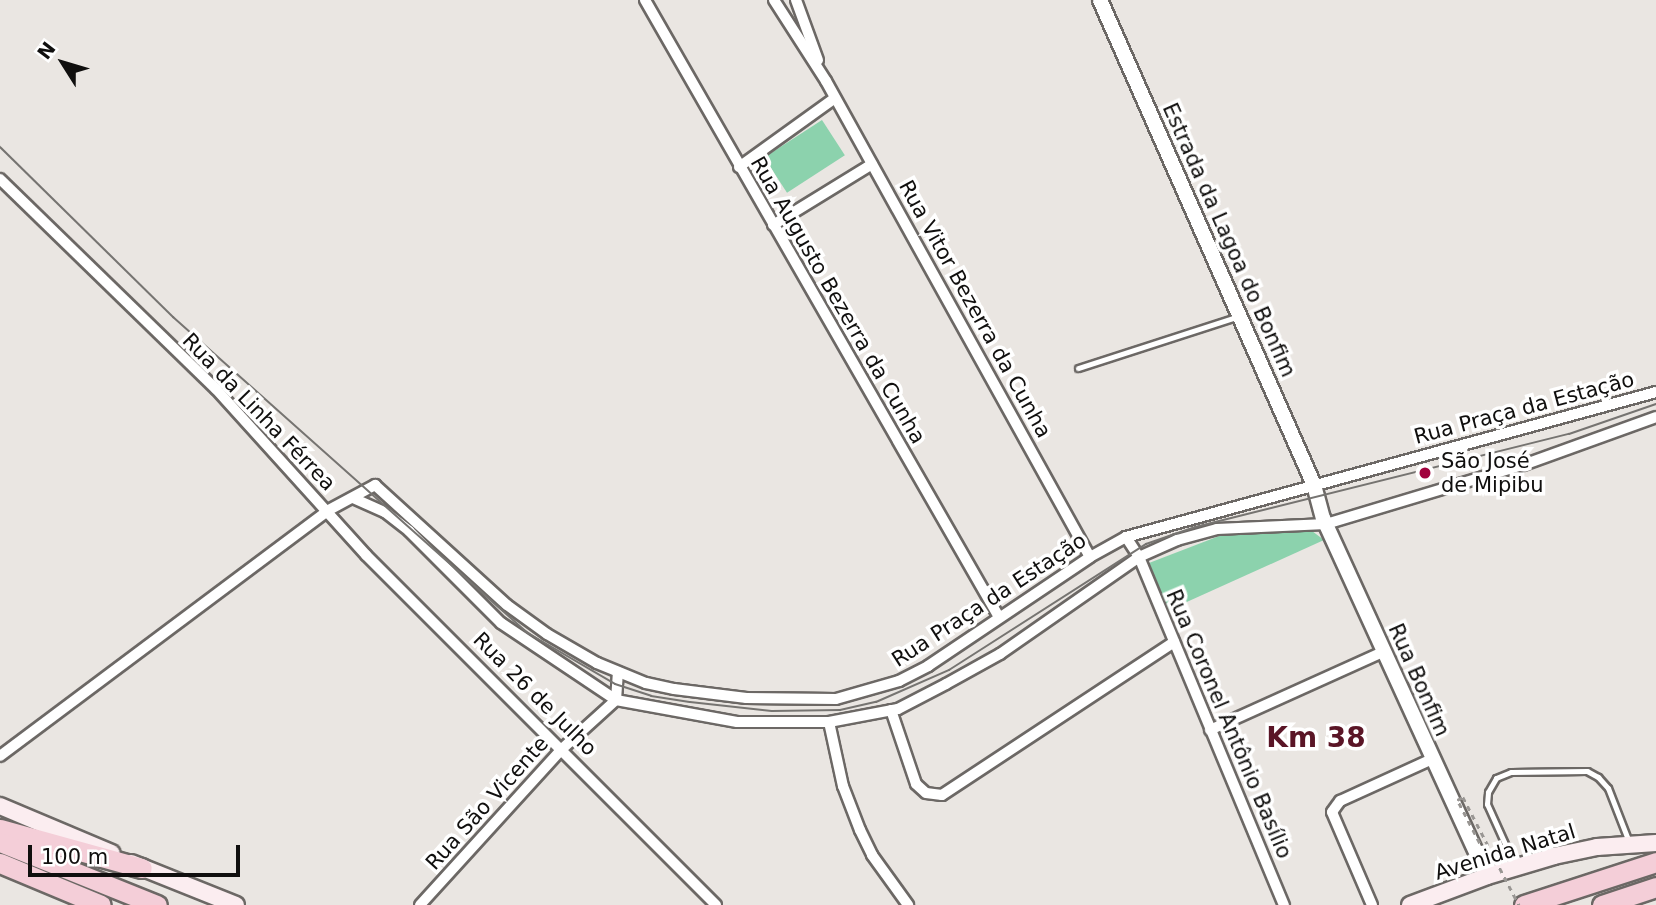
<!DOCTYPE html>
<meta charset="utf-8">
<style>
body{margin:0}
#map{position:relative;width:1656px;height:905px;overflow:hidden;background:#eae6e2;font-family:"DejaVu Sans",sans-serif}
div>[style]{position:absolute}
.green>*{inset:0;background:#8cd2ad;transform-origin:0 0}
.roads{filter:drop-shadow(2px 0 #6c6865) drop-shadow(-2px 0 #6c6865) drop-shadow(0 2px #6c6865) drop-shadow(0 -2px #6c6865)}
.service>*{height:5px;margin:-2.5px;padding:0 2.5px;transform-origin:2.5px;border-radius:2.5px;background:#fff}
.minor>*{height:10px;margin:-5px;padding:0 5px;transform-origin:5px;border-radius:5px;background:#fff}
.tertiary>*{height:14px;margin:-7px;padding:0 7px;transform-origin:7px;border-radius:7px;background:#fff}
.secondary>*{height:16px;margin:-8px;padding:0 8px;transform-origin:8px;border-radius:8px;background:#fbedf0}
.trunk>*{height:19px;margin:-9.5px;padding:0 9.5px;transform-origin:9.5px;border-radius:9.5px;background:#f4ced8}
.tram>*{height:2px;margin:-1px;padding:0 1px;transform-origin:1px;border-radius:1px;background:#767471}
.path-bridge>*{height:2.5px;margin-top:-1.25px;transform-origin:0;background:repeating-linear-gradient(90deg,#999693 0 5px,transparent 0 10px)}
.dots>*{width:19px;height:19px;translate:-50% -50%;box-sizing:border-box;border:4px solid #fff;border-radius:50%}
span{translate:-50% -50%;white-space:nowrap;text-align:center;line-height:1.15;-webkit-text-stroke:7px #fff;paint-order:stroke}
.street-label{font-size:21px;color:#100f0e}
.poi-label{font-size:21px;color:#100f0e}
.left{translate:0 -50%;text-align:left}
.district-label{font-size:28px;color:#5a1526;font-weight:700}
.north{position:absolute;left:28px;top:28px;width:70px;height:70px;-webkit-text-stroke:5px #fff;paint-order:stroke;rotate:307deg;font-size:19px;font-weight:700;line-height:28px;text-align:center;color:#100f0e}
.north::after{content:'';display:block;margin:auto;width:24px;height:32px;background:#100f0e;clip-path:polygon(50% 0,100% 100%,50% 72%,0 100%)}
.scale{position:absolute;left:28px;top:845px;width:212px;height:32px;box-sizing:border-box;border:4px solid #100f0e;border-top:0;padding-left:9px;font-size:21px;line-height:24px;white-space:nowrap;color:#100f0e;-webkit-text-stroke:5px #fff;paint-order:stroke}
</style>
<div id="map">
<div class="green">
<div style="left:822px;top:120px;width:42px;height:69px;rotate:57deg"></div>
<div style="clip-path:polygon(1303px 530px,1312px 531px,1324px 540px,1169px 610px,1149px 563px,1227px 533px)"></div>
</div>
<div class="roads">
<div class="service">
<div style="left:1078px;top:368px;width:169px;rotate:-17.9deg"></div>
<div style="left:1515px;top:866px;width:68px;rotate:-114.3deg"></div>
<div style="left:1487px;top:804px;width:12px;rotate:-85deg"></div>
<div style="left:1488px;top:792px;width:16px;rotate:-60deg"></div>
<div style="left:1496px;top:778px;width:16px;rotate:-22deg"></div>
<div style="left:1511px;top:772px;width:76px;rotate:-0.8deg"></div>
<div style="left:1587px;top:771px;width:13px;rotate:29deg"></div>
<div style="left:1598px;top:777px;width:15px;rotate:48deg"></div>
<div style="left:1608px;top:788px;width:58px;rotate:68.7deg"></div>
</div>
<div class="minor">
<div style="left:645px;top:0;width:711px;rotate:60.16deg"></div>
<div style="left:774px;top:0;width:96px;rotate:57.3deg"></div>
<div style="left:826px;top:81px;width:544px;rotate:60.99deg"></div>
<div style="left:796px;top:0;width:64px;rotate:69.9deg"></div>
<div style="left:739px;top:167px;width:118px;rotate:-35.7deg"></div>
<div style="left:0;top:179px;width:301px;rotate:44.2deg"></div>
<div style="left:216px;top:389px;width:224px;rotate:47.9deg"></div>
<div style="left:366px;top:555px;width:495px;rotate:45deg"></div>
<div style="left:773px;top:225px;width:116px;rotate:-31.6deg"></div>
<div style="left:353px;top:498px;width:35px;rotate:24deg"></div>
<div style="left:385px;top:512px;width:31px;rotate:38deg"></div>
<div style="left:409px;top:531px;width:130px;rotate:45deg"></div>
<div style="left:501px;top:623px;width:138px;rotate:33.8deg"></div>
<div style="left:616px;top:700px;width:123px;rotate:10.3deg"></div>
<div style="left:737px;top:722px;width:92px"></div>
<div style="left:829px;top:722px;width:70px;rotate:-10.7deg"></div>
<div style="left:898px;top:709px;width:54px;rotate:-27.5deg"></div>
<div style="left:946px;top:684px;width:62px;rotate:-29.1deg"></div>
<div style="left:1000px;top:654px;width:169px;rotate:-34.9deg"></div>
<div style="left:1139px;top:557px;width:42px;rotate:-24.1deg"></div>
<div style="left:1177px;top:540px;width:41px;rotate:-15.4deg"></div>
<div style="left:1217px;top:529px;width:109px;rotate:-2.6deg"></div>
<div style="left:1326px;top:524px;width:206px;rotate:-16.7deg"></div>
<div style="left:1523px;top:465px;width:141px;rotate:-19.8deg"></div>
<div style="left:1126px;top:537px;width:24px;rotate:57deg"></div>
<div style="left:1139px;top:557px;width:377px;rotate:67.4deg"></div>
<div style="left:891px;top:710px;width:78px;rotate:71.3deg"></div>
<div style="left:916px;top:784px;width:13px;rotate:42deg"></div>
<div style="left:926px;top:793px;width:16px;rotate:7deg"></div>
<div style="left:942px;top:795px;width:278px;rotate:-33.4deg"></div>
<div style="left:829px;top:722px;width:66px;rotate:77.7deg"></div>
<div style="left:843px;top:786px;width:47px;rotate:68.9deg"></div>
<div style="left:860px;top:830px;width:28px;rotate:64deg"></div>
<div style="left:872px;top:855px;width:62px;rotate:54.2deg"></div>
<div style="left:1210px;top:730px;width:190px;rotate:-24.3deg"></div>
<div style="left:0;top:756px;width:409px;rotate:-36.8deg"></div>
<div style="left:327px;top:511px;width:55px;rotate:-28.4deg"></div>
<div style="left:375px;top:485px;width:178px;rotate:42.3deg"></div>
<div style="left:507px;top:605px;width:49px;rotate:35.9deg"></div>
<div style="left:547px;top:634px;width:58px;rotate:30.1deg"></div>
<div style="left:597px;top:663px;width:53px;rotate:22.2deg"></div>
<div style="left:646px;top:683px;width:29px;rotate:12deg"></div>
<div style="left:674px;top:689px;width:73px;rotate:7.1deg"></div>
<div style="left:746px;top:698px;width:90px;rotate:0.6deg"></div>
<div style="left:836px;top:699px;width:66px;rotate:-15.9deg"></div>
<div style="left:899px;top:681px;width:33px;rotate:-27deg"></div>
<div style="left:928px;top:666px;width:195px;rotate:-33.9deg"></div>
<div style="left:1090px;top:557px;width:41px;rotate:-29.1deg"></div>
<div style="left:1126px;top:537px;width:549px;rotate:-15.3deg"></div>
<div style="left:420px;top:905px;width:212px;rotate:-47.7deg"></div>
<div style="left:563px;top:748px;width:72px;rotate:-42.2deg"></div>
<div style="left:616px;top:700px;width:28px;rotate:-86deg"></div>
<div style="left:1372px;top:905px;width:101px;rotate:-113.3deg"></div>
<div style="left:1332px;top:812px;width:14px;rotate:-54deg"></div>
<div style="left:1340px;top:801px;width:101px;rotate:-24.5deg"></div>
</div>
<div class="tertiary">
<div style="left:1100px;top:0;width:530px;rotate:66.19deg"></div>
<div style="left:1314px;top:485px;width:34px;rotate:75deg"></div>
<div style="left:1323px;top:518px;width:394px;rotate:65.4deg"></div>
</div>
<div class="secondary">
<div style="left:0;top:806px;width:121px;rotate:22.9deg"></div>
<div style="left:131px;top:863px;width:113px;rotate:21.8deg"></div>
<div style="left:1410px;top:905px;width:82px;rotate:-20.6deg"></div>
<div style="left:1487px;top:876px;width:70px;rotate:-16.6deg"></div>
<div style="left:1554px;top:856px;width:44px;rotate:-11.8deg"></div>
<div style="left:1597px;top:847px;width:59px;rotate:-3.9deg"></div>
</div>
<div class="trunk">
<div style="left:0;top:829px;width:147px;rotate:15.4deg"></div>
<div style="left:0;top:842px;width:169px;rotate:21.9deg"></div>
<div style="left:0;top:863px;width:109px;rotate:22.6deg"></div>
<div style="left:1524px;top:905px;width:139px;rotate:-18deg"></div>
<div style="left:1602px;top:905px;width:57px;rotate:-18.4deg"></div>
</div>
</div>
<div class="tram">
<div style="left:0;top:147px;width:243px;rotate:44.5deg"></div>
<div style="left:173px;top:317px;width:473px;rotate:41.7deg"></div>
<div style="left:526px;top:632px;width:103px;rotate:30.3deg"></div>
<div style="left:615px;top:684px;width:38px;rotate:18deg"></div>
<div style="left:651px;top:696px;width:39px;rotate:9deg"></div>
<div style="left:690px;top:702px;width:82px;rotate:6.3deg"></div>
<div style="left:772px;top:711px;width:68px;rotate:-0.8deg"></div>
<div style="left:840px;top:710px;width:37px;rotate:-13deg"></div>
<div style="left:876px;top:702px;width:80px;rotate:-23.7deg"></div>
<div style="left:949px;top:670px;width:234px;rotate:-32.6deg"></div>
<div style="left:1146px;top:544px;width:52px;rotate:-19.1deg"></div>
<div style="left:1195px;top:527px;width:385px;rotate:-14deg"></div>
<div style="left:1569px;top:434px;width:92px;rotate:-19deg"></div>
</div>
<div class="path-bridge">
<div style="left:1484px;top:852px;width:59px;rotate:-117.4deg"></div>
<div style="left:1457px;top:800px;width:7px;rotate:-27deg"></div>
<div style="left:1463px;top:797px;width:122px;rotate:62.6deg"></div>
</div>
<div class="dots">
<div style="left:1425px;top:473px;background:#a1023d"></div>
</div>
<div class="street-label">
<span style="left:1229px;top:240px;rotate:66deg">Estrada da Lagoa do Bonfim</span>
<span style="left:838px;top:300px;rotate:60deg">Rua Augusto Bezerra da Cunha</span>
<span style="left:975px;top:309px;rotate:61deg">Rua Vitor Bezerra da Cunha</span>
<span style="left:1524px;top:408px;rotate:-15deg">Rua Praça da Estação</span>
<span style="left:259px;top:412px;rotate:46deg">Rua da Linha Férrea</span>
<span style="left:989px;top:600px;rotate:-33deg">Rua Praça da Estação</span>
<span style="left:1419px;top:680px;rotate:66deg">Rua Bonfim</span>
<span style="left:535px;top:694px;rotate:45deg">Rua 26 de Julho</span>
<span style="left:1229px;top:724px;rotate:67deg">Rua Coronel Antônio Basílio</span>
<span style="left:487px;top:803px;rotate:-48deg">Rua São Vicente</span>
<span style="left:1505px;top:852px;rotate:-17deg">Avenida Natal</span>
</div>
<div class="poi-label">
<span class="left" style="left:1441px;top:473px">São José<br>de Mipibu</span>
</div>
<div class="district-label">
<span style="left:1316px;top:738px">Km 38</span>
</div>
<div class="north">N</div>
<div class="scale">100 m</div>
</div>
